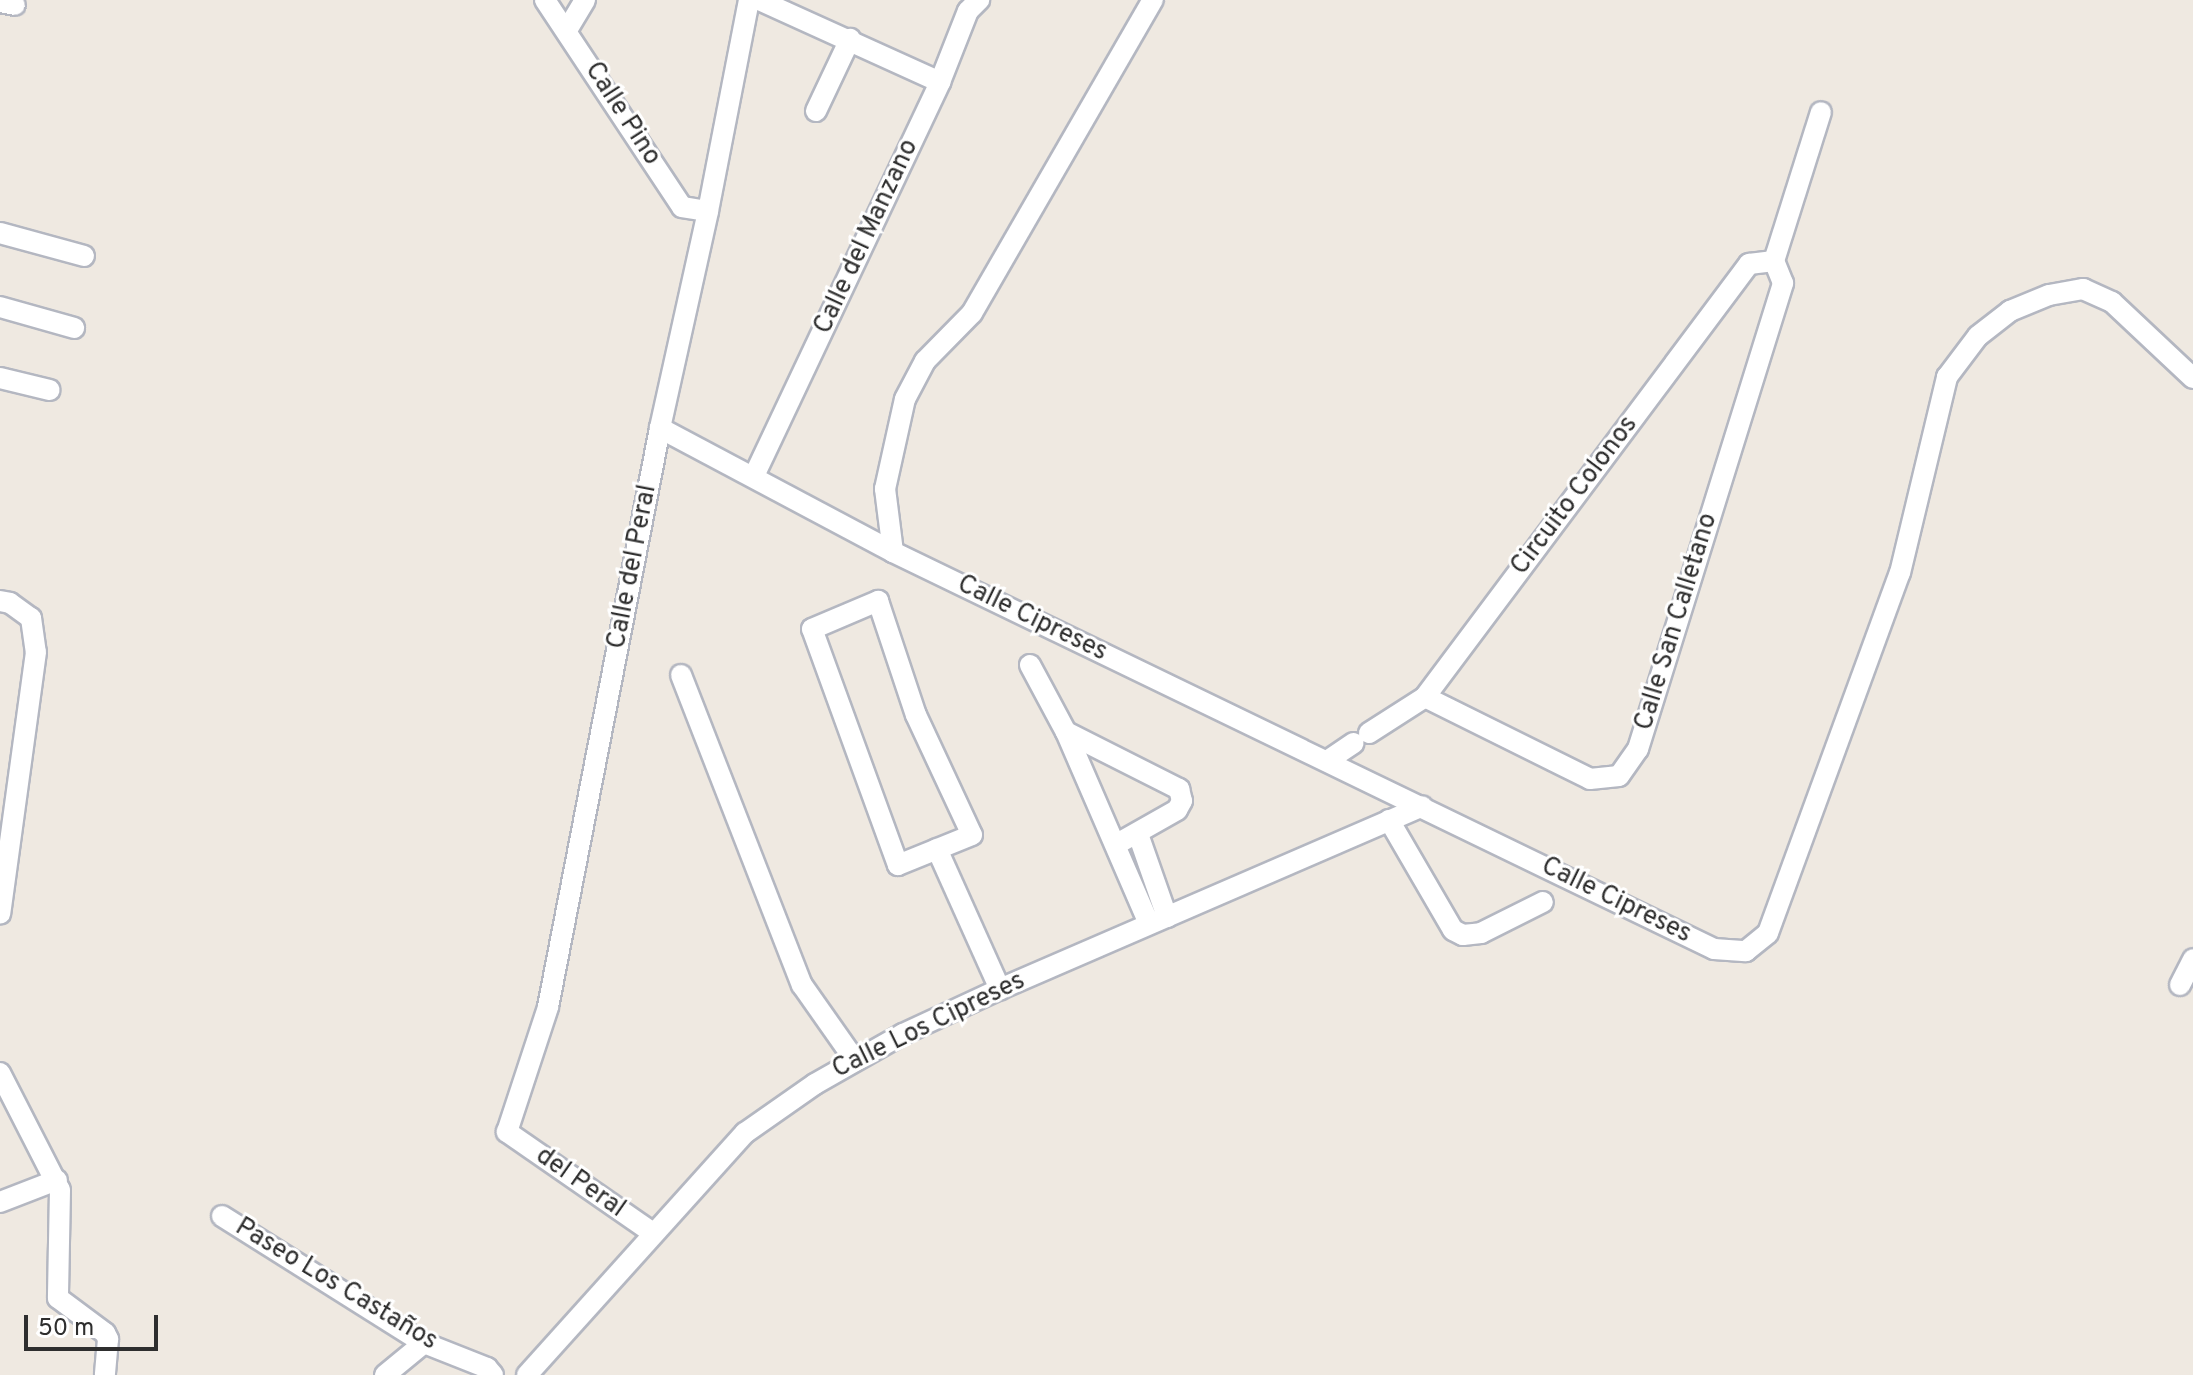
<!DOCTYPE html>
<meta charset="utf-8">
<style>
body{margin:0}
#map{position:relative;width:2193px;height:1375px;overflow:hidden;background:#efe9e1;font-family:Overpass,sans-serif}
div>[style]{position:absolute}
.roads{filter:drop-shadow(2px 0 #b4b7c1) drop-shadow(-2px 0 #b4b7c1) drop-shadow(0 2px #b4b7c1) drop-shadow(0 -2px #b4b7c1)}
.minor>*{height:20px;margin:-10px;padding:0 10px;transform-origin:10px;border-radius:10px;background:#fff}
span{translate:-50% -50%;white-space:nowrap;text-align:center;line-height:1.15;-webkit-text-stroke:6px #fff;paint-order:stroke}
.street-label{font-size:26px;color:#2e2e2e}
.scale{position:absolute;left:24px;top:1315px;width:134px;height:36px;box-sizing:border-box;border:4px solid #2e2e2e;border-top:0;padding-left:10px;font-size:24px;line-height:28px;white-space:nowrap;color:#2e2e2e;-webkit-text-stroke:6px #fff;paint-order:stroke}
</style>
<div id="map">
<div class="roads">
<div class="minor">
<div style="left:545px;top:0;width:248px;rotate:56.5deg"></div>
<div style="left:682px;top:207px;width:26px;rotate:9deg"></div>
<div style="left:759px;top:0;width:199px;rotate:24.4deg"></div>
<div style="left:0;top:2px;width:15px;rotate:11deg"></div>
<div style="left:567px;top:30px;width:35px;rotate:-59deg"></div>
<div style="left:816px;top:111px;width:80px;rotate:-64.7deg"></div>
<div style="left:0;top:233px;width:87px;rotate:15.3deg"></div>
<div style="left:1774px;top:261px;width:156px;rotate:-72.5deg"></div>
<div style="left:0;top:307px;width:77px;rotate:15.8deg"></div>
<div style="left:0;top:378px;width:51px;rotate:13.5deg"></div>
<div style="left:660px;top:428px;width:264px;rotate:28deg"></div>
<div style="left:893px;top:552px;width:912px;rotate:25.81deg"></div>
<div style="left:1714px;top:949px;width:32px;rotate:4deg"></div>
<div style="left:1746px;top:951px;width:28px;rotate:-39deg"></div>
<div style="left:1768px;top:933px;width:383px;rotate:-69.9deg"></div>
<div style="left:1900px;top:573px;width:202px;rotate:-76.5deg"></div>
<div style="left:1947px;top:377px;width:51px;rotate:-52.9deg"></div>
<div style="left:1978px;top:336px;width:41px;rotate:-38deg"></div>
<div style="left:2010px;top:311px;width:42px;rotate:-22.3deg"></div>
<div style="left:2049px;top:295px;width:35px;rotate:-10deg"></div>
<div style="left:2083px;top:289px;width:32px;rotate:24deg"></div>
<div style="left:2112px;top:302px;width:111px;rotate:43.2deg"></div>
<div style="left:754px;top:476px;width:436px;rotate:-64.7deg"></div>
<div style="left:940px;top:82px;width:76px;rotate:-68.5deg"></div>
<div style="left:968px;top:11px;width:16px;rotate:-45deg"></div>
<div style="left:893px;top:552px;width:64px;rotate:-97.2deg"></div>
<div style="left:885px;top:489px;width:92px;rotate:-77.5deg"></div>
<div style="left:905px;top:399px;width:43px;rotate:-62.2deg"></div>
<div style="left:925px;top:361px;width:67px;rotate:-45.6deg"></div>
<div style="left:972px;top:313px;width:362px;rotate:-60deg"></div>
<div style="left:0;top:601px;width:10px;rotate:11deg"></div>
<div style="left:10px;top:603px;width:26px;rotate:36deg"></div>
<div style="left:31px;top:618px;width:34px;rotate:82deg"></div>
<div style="left:36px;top:652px;width:264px;rotate:97.8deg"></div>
<div style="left:878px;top:601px;width:120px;rotate:71.6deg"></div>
<div style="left:916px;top:715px;width:132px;rotate:65deg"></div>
<div style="left:972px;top:835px;width:80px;rotate:157.9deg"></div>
<div style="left:898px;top:865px;width:251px;rotate:-110deg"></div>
<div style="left:812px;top:629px;width:72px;rotate:-23deg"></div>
<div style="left:1030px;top:665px;width:76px;rotate:61.8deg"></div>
<div style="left:1066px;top:732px;width:209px;rotate:66.6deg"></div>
<div style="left:681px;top:675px;width:333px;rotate:68.7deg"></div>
<div style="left:802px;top:985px;width:90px;rotate:54.9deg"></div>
<div style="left:1425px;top:697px;width:184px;rotate:26.4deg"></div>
<div style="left:1590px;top:779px;width:29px;rotate:-6deg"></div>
<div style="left:1619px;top:776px;width:33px;rotate:-55deg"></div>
<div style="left:1638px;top:749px;width:488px;rotate:-72.7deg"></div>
<div style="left:1783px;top:283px;width:24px;rotate:-112deg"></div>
<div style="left:1066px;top:732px;width:127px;rotate:26.8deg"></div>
<div style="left:1179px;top:789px;width:12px;rotate:76deg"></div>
<div style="left:1182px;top:801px;width:10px;rotate:119deg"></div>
<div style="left:1177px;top:810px;width:69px;rotate:150.5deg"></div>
<div style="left:1369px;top:733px;width:67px;rotate:-32.7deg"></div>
<div style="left:1425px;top:697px;width:541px;rotate:-53.19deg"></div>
<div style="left:1749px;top:264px;width:25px;rotate:-7deg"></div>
<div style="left:1327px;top:761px;width:32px;rotate:-34deg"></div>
<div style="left:1389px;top:820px;width:127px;rotate:59.8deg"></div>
<div style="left:1453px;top:930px;width:11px;rotate:27deg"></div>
<div style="left:1463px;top:935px;width:18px;rotate:-6deg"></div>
<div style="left:1481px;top:933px;width:69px;rotate:-26.6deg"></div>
<div style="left:1138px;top:834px;width:88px;rotate:70.7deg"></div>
<div style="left:937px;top:849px;width:154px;rotate:65.8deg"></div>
<div style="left:2180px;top:985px;width:29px;rotate:-63deg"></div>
<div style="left:0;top:1073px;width:131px;rotate:62.9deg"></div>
<div style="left:60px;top:1190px;width:108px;rotate:91.1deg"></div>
<div style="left:58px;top:1298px;width:59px;rotate:36.7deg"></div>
<div style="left:105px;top:1333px;width:7px;rotate:63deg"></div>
<div style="left:108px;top:1339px;width:36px;rotate:95deg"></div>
<div style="left:0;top:1202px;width:61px;rotate:-21.1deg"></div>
<div style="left:222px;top:1216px;width:239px;rotate:32.2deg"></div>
<div style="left:424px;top:1343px;width:68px;rotate:21.6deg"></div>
<div style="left:487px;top:1368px;width:9px;rotate:49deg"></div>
<div style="left:653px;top:1233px;width:178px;rotate:-145.3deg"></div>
<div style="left:507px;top:1132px;width:132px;rotate:-71.8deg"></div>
<div style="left:548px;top:1007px;width:590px;rotate:-79.05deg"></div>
<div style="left:660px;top:428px;width:222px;rotate:-77.5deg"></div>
<div style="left:708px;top:211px;width:215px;rotate:-79deg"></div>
<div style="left:385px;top:1375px;width:50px;rotate:-39.4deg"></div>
<div style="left:527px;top:1375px;width:326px;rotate:-48deg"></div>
<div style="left:745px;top:1133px;width:85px;rotate:-35deg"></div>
<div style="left:815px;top:1084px;width:101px;rotate:-29.6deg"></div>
<div style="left:903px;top:1034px;width:107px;rotate:-24.9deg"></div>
<div style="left:1000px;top:989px;width:460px;rotate:-23.4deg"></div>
</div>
</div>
<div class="street-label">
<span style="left:622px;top:114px;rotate:57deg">Calle Pino</span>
<span style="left:867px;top:237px;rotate:-65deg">Calle del Manzano</span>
<span style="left:1575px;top:496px;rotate:-53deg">Circuito Colonos</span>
<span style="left:633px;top:567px;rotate:-79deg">Calle del Peral</span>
<span style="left:1032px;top:619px;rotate:26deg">Calle Cipreses</span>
<span style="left:1677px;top:622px;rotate:-73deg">Calle San Calletano</span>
<span style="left:1616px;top:901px;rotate:26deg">Calle Cipreses</span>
<span style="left:929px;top:1026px;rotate:-26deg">Calle Los Cipreses</span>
<span style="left:580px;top:1183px;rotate:35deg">del Peral</span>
<span style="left:336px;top:1285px;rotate:31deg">Paseo Los Castaños</span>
</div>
<div class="scale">50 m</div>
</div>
